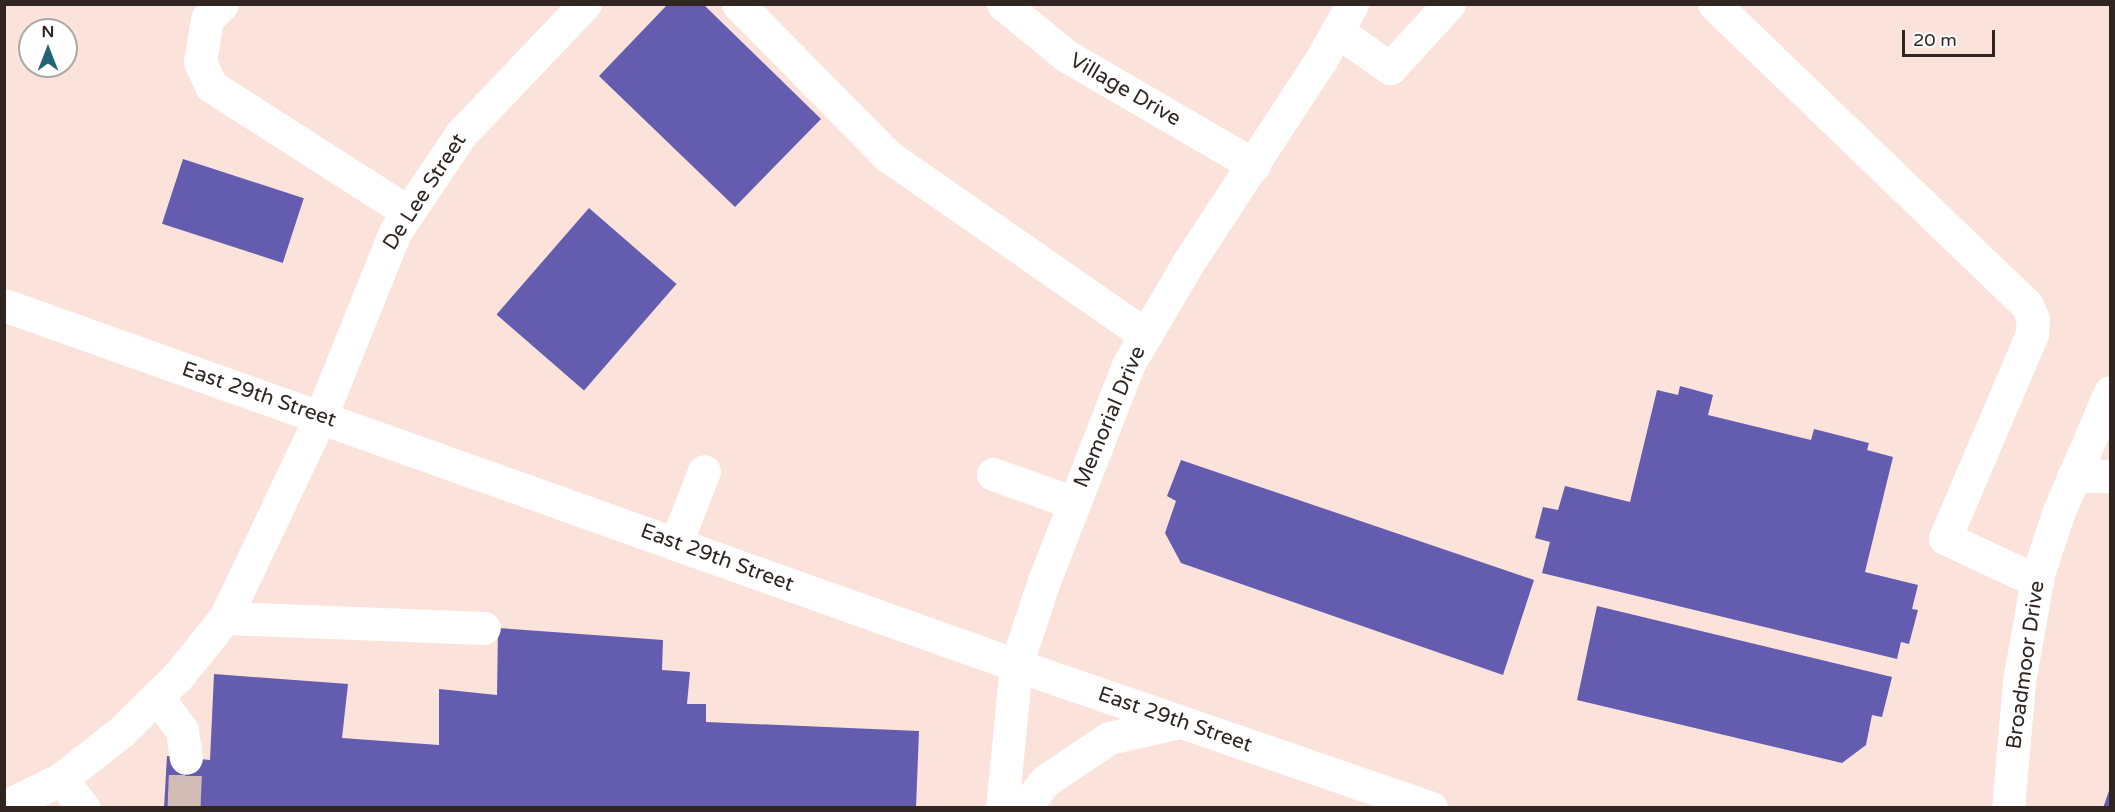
<!DOCTYPE html>
<style>
body{margin:0}
#map{position:relative;width:2115px;height:812px;overflow:hidden;background:#fbe3db;font-family:"Varela Round",sans-serif}
div>[style]{position:absolute}
.building>*{inset:0;background:#635caf;transform-origin:0 0}
.minor-tunnel>*{height:33px;margin-top:-16.5px;transform-origin:0;background:repeating-linear-gradient(90deg,#d2bdb6 0 33px,transparent 0 49px)}
.minor>*{height:33px;margin:-16.5px;padding:0 16.5px;transform-origin:16.5px;border-radius:16.5px;background:#fff}
.major>*{height:33px;margin:-16.5px;padding:0 16.5px;transform-origin:16.5px;border-radius:16.5px;background:#fff}
span{translate:-50% -50%;white-space:nowrap;text-align:center;line-height:1.15;-webkit-text-stroke:6px #fff;paint-order:stroke}
.street-label{font-size:21px;color:#302521}
.frame{position:absolute;inset:0;border:6px solid #302521;pointer-events:none}
.north{position:absolute;left:18px;top:18px;width:60px;height:60px;box-sizing:border-box;background:#fff;border:2px solid #aca8a6;border-radius:50%;rotate:0deg;font-size:16px;font-weight:700;line-height:24px;text-align:center;color:#302521}
.north::after{content:'';display:block;margin:auto;width:21px;height:27px;background:#246479;clip-path:polygon(50% 0,100% 100%,50% 72%,0 100%)}
.scale{position:absolute;left:1902px;top:30px;width:93px;height:27px;box-sizing:border-box;border:3px solid #302521;border-top:0;padding-left:8px;font-size:18px;line-height:21px;white-space:nowrap;color:#302521;-webkit-text-stroke:4px #fff;paint-order:stroke}
</style>
<div id="map">
<div class="building">
<div style="clip-path:polygon(668px 4px,703px 4px,821px 119px,735px 207px,599px 76px)"></div>
<div style="left:183px;top:159px;width:127px;height:68px;rotate:18deg"></div>
<div style="left:589px;top:208px;width:116px;height:141px;rotate:41deg"></div>
<div style="clip-path:polygon(1680px 386px,1713px 395px,1708px 415px,1811px 440px,1814px 429px,1869px 443px,1867px 450px,1893px 457px,1865px 572px,1918px 585px,1912px 609px,1918px 610px,1909px 644px,1901px 642px,1897px 659px,1542px 573px,1550px 542px,1535px 538px,1543px 507px,1558px 510px,1565px 486px,1630px 502px,1657px 390px,1678px 395px)"></div>
<div style="clip-path:polygon(1181px 460px,1534px 580px,1503px 675px,1181px 563px,1165px 533px,1176px 501px,1167px 496px)"></div>
<div style="clip-path:polygon(1597px 606px,1892px 677px,1882px 717px,1872px 715px,1866px 745px,1842px 763px,1577px 700px)"></div>
<div style="clip-path:polygon(498px 628px,663px 640px,662px 670px,690px 672px,687px 704px,706px 704px,706px 722px,919px 731px,916px 808px,164px 808px,167px 756px,210px 760px,214px 674px,348px 684px,342px 738px,439px 745px,439px 689px,497px 695px)"></div>
<div style="clip-path:polygon(2110px 788px,2110px 808px,2103px 808px)"></div>
</div>
<div class="minor-tunnel">
<div style="left:184px;top:808px;width:50px;rotate:-87.7deg"></div>
</div>
<div class="minor">
<div style="left:222px;top:4px;width:21px;rotate:135deg"></div>
<div style="left:207px;top:19px;width:44px;rotate:99.2deg"></div>
<div style="left:200px;top:62px;width:26px;rotate:65deg"></div>
<div style="left:211px;top:86px;width:234px;rotate:32.6deg"></div>
<div style="left:738px;top:4px;width:214px;rotate:45.4deg"></div>
<div style="left:888px;top:156px;width:314px;rotate:34.8deg"></div>
<div style="left:1003px;top:4px;width:80px;rotate:39.4deg"></div>
<div style="left:1065px;top:55px;width:219px;rotate:30.2deg"></div>
<div style="left:1714px;top:4px;width:434px;rotate:43.9deg"></div>
<div style="left:2027px;top:305px;width:15px;rotate:67deg"></div>
<div style="left:2033px;top:319px;width:15px;rotate:94deg"></div>
<div style="left:2032px;top:334px;width:222px;rotate:113.1deg"></div>
<div style="left:1945px;top:538px;width:102px;rotate:25.1deg"></div>
<div style="left:1337px;top:31px;width:65px;rotate:34.9deg"></div>
<div style="left:1390px;top:68px;width:87px;rotate:-47.3deg"></div>
<div style="left:993px;top:474px;width:86px;rotate:19.7deg"></div>
<div style="left:2073px;top:476px;width:37px"></div>
<div style="left:676px;top:543px;width:77px;rotate:-68.7deg"></div>
<div style="left:225px;top:618px;width:259px;rotate:2.2deg"></div>
<div style="left:157px;top:697px;width:41px;rotate:52.9deg"></div>
<div style="left:182px;top:730px;width:28px;rotate:82deg"></div>
<div style="left:61px;top:779px;width:37px;rotate:52deg"></div>
<div style="left:4px;top:807px;width:64px;rotate:-26.2deg"></div>
<div style="left:61px;top:779px;width:78px;rotate:-38.2deg"></div>
<div style="left:122px;top:731px;width:78px;rotate:-44.5deg"></div>
<div style="left:178px;top:676px;width:75px;rotate:-51deg"></div>
<div style="left:225px;top:618px;width:224px;rotate:-64.6deg"></div>
<div style="left:321px;top:416px;width:198px;rotate:-68.1deg"></div>
<div style="left:395px;top:232px;width:118px;rotate:-56deg"></div>
<div style="left:461px;top:134px;width:180px;rotate:-46.4deg"></div>
<div style="left:1002px;top:808px;width:144px;rotate:-84.4deg"></div>
<div style="left:1016px;top:665px;width:89px;rotate:-71.6deg"></div>
<div style="left:1044px;top:581px;width:232px;rotate:-68.7deg"></div>
<div style="left:1128px;top:365px;width:118px;rotate:-59.5deg"></div>
<div style="left:1188px;top:263px;width:243px;rotate:-56.8deg"></div>
<div style="left:1321px;top:60px;width:64px;rotate:-61deg"></div>
<div style="left:2008px;top:808px;width:127px;rotate:-85deg"></div>
<div style="left:2019px;top:681px;width:109px;rotate:-79.9deg"></div>
<div style="left:2038px;top:574px;width:66px;rotate:-71.6deg"></div>
<div style="left:2059px;top:511px;width:129px;rotate:-66.8deg"></div>
</div>
<div class="major">
<div style="left:4px;top:305px;width:1074px;rotate:19.58deg"></div>
<div style="left:1016px;top:665px;width:439px;rotate:19deg"></div>
<div style="left:1024px;top:808px;width:34px;rotate:-52deg"></div>
<div style="left:1045px;top:781px;width:77px;rotate:-33.9deg"></div>
<div style="left:1109px;top:738px;width:73px;rotate:-12.7deg"></div>
</div>
<div class="street-label">
<span style="left:1125px;top:90px;rotate:30deg">Village Drive</span>
<span style="left:425px;top:192px;rotate:-57deg">De Lee Street</span>
<span style="left:259px;top:395px;rotate:19deg">East 29th Street</span>
<span style="left:1110px;top:417px;rotate:-67deg">Memorial Drive</span>
<span style="left:717px;top:558px;rotate:20deg">East 29th Street</span>
<span style="left:2026px;top:665px;rotate:-82deg">Broadmoor Drive</span>
<span style="left:1175px;top:720px;rotate:19deg">East 29th Street</span>
</div>
<div class="frame"></div>
<div class="north">N</div>
<div class="scale">20 m</div>
</div>
